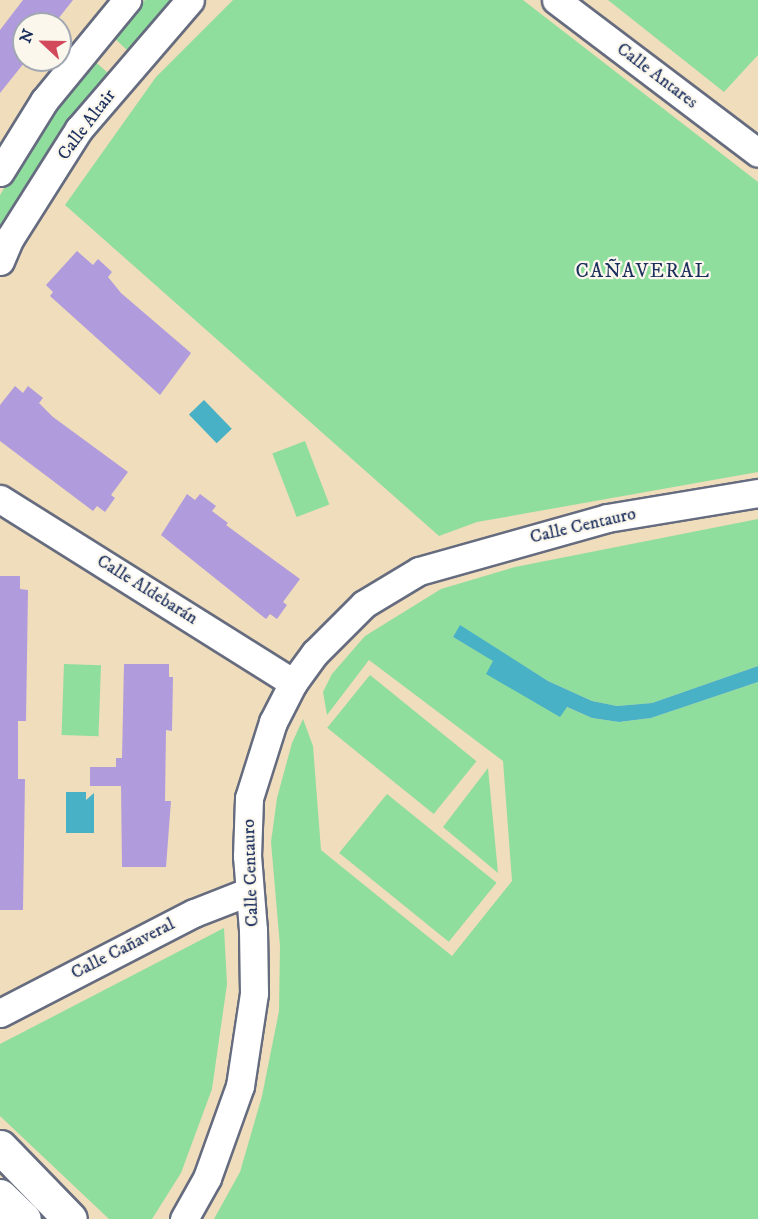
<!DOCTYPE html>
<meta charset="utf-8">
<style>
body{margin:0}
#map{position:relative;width:758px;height:1219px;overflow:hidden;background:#f0ddbb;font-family:"IM FELL DW Pica",serif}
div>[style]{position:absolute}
.green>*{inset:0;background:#8fde9d;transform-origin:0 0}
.water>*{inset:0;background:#48b1c6;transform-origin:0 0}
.building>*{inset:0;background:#b09bdc}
.roads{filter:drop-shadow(2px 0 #666c7f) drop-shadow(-2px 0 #666c7f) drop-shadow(0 2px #666c7f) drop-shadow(0 -2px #666c7f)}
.minor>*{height:27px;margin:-13.5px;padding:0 13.5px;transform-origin:13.5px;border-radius:13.5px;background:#fff}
.primary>*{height:33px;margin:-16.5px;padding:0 16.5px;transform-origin:16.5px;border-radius:16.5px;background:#fff}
span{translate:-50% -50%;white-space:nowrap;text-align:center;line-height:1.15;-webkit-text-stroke:4.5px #fbf7ec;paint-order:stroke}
.street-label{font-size:18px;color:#1b2f5e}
.neighbourhood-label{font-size:20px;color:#1b2f5e;letter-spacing:1.5px}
.north{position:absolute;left:12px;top:12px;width:60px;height:60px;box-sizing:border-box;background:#fbf7ec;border:2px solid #a1a7b3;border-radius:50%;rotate:292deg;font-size:16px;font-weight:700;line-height:24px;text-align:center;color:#1b2f5e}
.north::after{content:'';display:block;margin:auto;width:21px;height:27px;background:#d1495b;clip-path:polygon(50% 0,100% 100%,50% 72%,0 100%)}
</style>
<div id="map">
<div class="green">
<div style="clip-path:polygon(145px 0,174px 0,127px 50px,111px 35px)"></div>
<div style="clip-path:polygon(233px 0,523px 0,758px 182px,758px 472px,477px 522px,439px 536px,65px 205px,156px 77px)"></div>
<div style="clip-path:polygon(608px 0,758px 0,758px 55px,724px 92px)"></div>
<div style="clip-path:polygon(92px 59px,108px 73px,0 233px,0 195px,34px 138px)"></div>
<div style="left:305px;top:441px;width:68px;height:35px;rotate:69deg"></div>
<div style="clip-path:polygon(758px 519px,758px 666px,652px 703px,617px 706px,592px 701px,548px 681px,460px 626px,453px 637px,494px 661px,487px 673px,592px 718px,619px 722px,651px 718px,758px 682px,758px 1219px,214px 1219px,240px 1172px,262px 1096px,279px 1011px,280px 946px,271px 842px,277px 798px,292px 743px,303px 719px,313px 746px,321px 850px,452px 956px,512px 881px,503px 761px,369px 660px,327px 715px,323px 692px,332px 674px,365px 636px,441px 589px,515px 567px)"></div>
<div style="left:64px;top:664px;width:37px;height:71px;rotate:2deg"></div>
<div style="left:370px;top:675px;width:137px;height:68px;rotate:39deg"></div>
<div style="clip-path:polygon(488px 768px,498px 873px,443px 827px)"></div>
<div style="left:387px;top:794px;width:141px;height:76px;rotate:39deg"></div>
<div style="clip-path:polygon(224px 928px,227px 984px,212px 1089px,181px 1173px,152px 1219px,109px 1219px,0 1116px,0 1044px)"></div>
</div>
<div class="water">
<div style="left:204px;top:400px;width:40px;height:21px;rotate:46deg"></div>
<div style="clip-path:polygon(460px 625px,548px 681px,592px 701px,617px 706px,652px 703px,758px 666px,758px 682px,651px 718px,619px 722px,592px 718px,567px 707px,560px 717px,486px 674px,493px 661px,453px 637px)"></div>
<div style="clip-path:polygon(66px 792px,86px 792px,86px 800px,94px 793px,94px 833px,66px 833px)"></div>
</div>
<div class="building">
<div style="clip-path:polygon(23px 0,73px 0,54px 24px,24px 24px,24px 63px,0 93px,0 30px)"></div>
<div style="clip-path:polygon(77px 251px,93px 265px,98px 259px,112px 272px,108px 277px,121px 293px,191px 353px,160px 395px,50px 296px,53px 292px,46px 285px)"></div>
<div style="clip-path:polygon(15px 386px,23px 393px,28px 386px,43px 398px,39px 403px,53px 417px,128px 472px,111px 495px,115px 498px,105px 512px,97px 506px,93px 511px,0 441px,0 405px)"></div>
<div style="clip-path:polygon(187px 494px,195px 500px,200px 494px,216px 506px,212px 511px,228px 523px,226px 525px,300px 579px,283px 602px,287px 605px,277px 619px,270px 614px,266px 619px,161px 535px)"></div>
<div style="clip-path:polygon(0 576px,20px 576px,20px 589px,28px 590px,26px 721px,18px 721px,18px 779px,25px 779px,23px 910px,0 910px)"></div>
<div style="clip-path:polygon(124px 664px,169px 664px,169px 677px,173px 677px,172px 731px,166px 730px,165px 801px,171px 801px,166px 867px,122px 867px,121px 786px,90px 786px,90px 767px,116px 767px,116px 758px,122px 758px)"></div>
</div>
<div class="roads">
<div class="minor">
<div style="left:556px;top:0;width:253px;rotate:37.1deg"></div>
<div style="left:0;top:172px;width:84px;rotate:-58.2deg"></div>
<div style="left:44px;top:101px;width:131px;rotate:-50.6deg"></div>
<div style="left:0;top:261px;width:25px;rotate:-67deg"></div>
<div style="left:10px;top:238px;width:129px;rotate:-57.7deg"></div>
<div style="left:79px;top:129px;width:170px;rotate:-49.3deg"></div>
<div style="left:0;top:499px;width:346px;rotate:32.1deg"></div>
<div style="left:0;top:1013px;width:218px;rotate:-27.3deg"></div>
<div style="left:194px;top:913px;width:58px;rotate:-21.3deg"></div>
<div style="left:184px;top:1219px;width:47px;rotate:-60.7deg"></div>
<div style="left:207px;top:1178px;width:98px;rotate:-70.3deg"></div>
<div style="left:240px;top:1086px;width:94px;rotate:-81.4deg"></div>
<div style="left:254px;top:993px;width:63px;rotate:-90.9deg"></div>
<div style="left:253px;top:930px;width:74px;rotate:-94.6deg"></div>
<div style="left:247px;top:856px;width:58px;rotate:-88deg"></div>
<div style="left:249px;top:798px;width:80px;rotate:-72.5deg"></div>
<div style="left:273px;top:722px;width:44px;rotate:-62.9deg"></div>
<div style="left:293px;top:683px;width:37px;rotate:-54deg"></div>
<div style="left:315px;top:653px;width:69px;rotate:-45deg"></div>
<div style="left:364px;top:604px;width:64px;rotate:-31deg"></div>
<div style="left:419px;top:571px;width:195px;rotate:-15.7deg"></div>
<div style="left:607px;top:518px;width:153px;rotate:-9.4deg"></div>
</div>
<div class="primary">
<div style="left:0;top:1147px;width:100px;rotate:45.8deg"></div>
<div style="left:0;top:1196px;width:33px;rotate:44deg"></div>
</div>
</div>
<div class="street-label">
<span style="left:657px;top:76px;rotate:37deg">Calle Antares</span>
<span style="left:87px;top:125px;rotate:-53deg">Calle Altair</span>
<span style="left:583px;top:526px;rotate:-13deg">Calle Centauro</span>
<span style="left:147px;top:590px;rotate:32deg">Calle Aldebarán</span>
<span style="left:251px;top:873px;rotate:-92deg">Calle Centauro</span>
<span style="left:123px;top:949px;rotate:-27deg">Calle Cañaveral</span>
</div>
<div class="neighbourhood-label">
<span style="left:643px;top:271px">CAÑAVERAL</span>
</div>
<div class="north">N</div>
</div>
